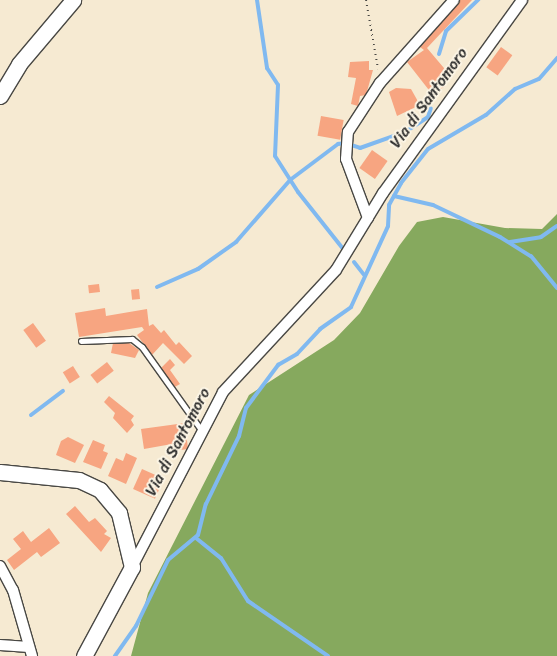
<!DOCTYPE html>
<style>
body{margin:0}
#map{position:relative;width:557px;height:656px;overflow:hidden;background:#f6ead2;font-family:Sriracha,sans-serif}
div>[style]{position:absolute}
.forest>*{inset:0;background:#86a95e}
.stream>*{height:4px;margin:-2px;padding:0 2px;transform-origin:2px;border-radius:2px;background:#80b9f0}
.building>*{inset:0;background:#f7a581;transform-origin:0 0}
.path>*{height:2px;margin-top:-1px;transform-origin:0;background:repeating-linear-gradient(90deg,#494844 0 1px,transparent 0 5px)}
.roads{filter:drop-shadow(1px 0 #494844) drop-shadow(-1px 0 #494844) drop-shadow(0 1px #494844) drop-shadow(0 -1px #494844)}
.service>*{height:5px;margin:-2.5px;padding:0 2.5px;transform-origin:2.5px;border-radius:2.5px;background:#fff}
.minor>*{height:10px;margin:-5px;padding:0 5px;transform-origin:5px;border-radius:5px;background:#fff}
.secondary>*{height:15px;margin:-7.5px;padding:0 7.5px;transform-origin:7.5px;border-radius:7.5px;background:#fff}
span{translate:-50% -50%;white-space:nowrap;text-align:center;line-height:1.15;-webkit-text-stroke:4px #fcf5e5;paint-order:stroke}
.street-label{font-size:16px;color:#2b2b2b}
</style>
<div id="map">
<div class="forest">
<div style="clip-path:polygon(557px 214px,557px 656px,131px 656px,148px 593px,249px 395px,334px 340px,360px 313px,399px 246px,417px 222px,443px 217px,505px 228px,542px 229px)"></div>
</div>
<div class="stream">
<div style="left:257px;top:0;width:69px;rotate:81.6deg"></div>
<div style="left:267px;top:68px;width:20px;rotate:57deg"></div>
<div style="left:278px;top:85px;width:71px;rotate:92.4deg"></div>
<div style="left:275px;top:156px;width:43px;rotate:57.4deg"></div>
<div style="left:298px;top:192px;width:74px;rotate:51.6deg"></div>
<div style="left:439px;top:54px;width:24px;rotate:-73deg"></div>
<div style="left:446px;top:31px;width:45px;rotate:-44.1deg"></div>
<div style="left:394px;top:196px;width:40px;rotate:13deg"></div>
<div style="left:433px;top:205px;width:74px;rotate:25.5deg"></div>
<div style="left:500px;top:237px;width:36px;rotate:32deg"></div>
<div style="left:531px;top:256px;width:41px;rotate:50.9deg"></div>
<div style="left:510px;top:242px;width:31px;rotate:-9deg"></div>
<div style="left:541px;top:237px;width:19px;rotate:-35deg"></div>
<div style="left:354px;top:262px;width:16px;rotate:52deg"></div>
<div style="left:157px;top:287px;width:45px;rotate:-23.7deg"></div>
<div style="left:198px;top:269px;width:47px;rotate:-35.4deg"></div>
<div style="left:236px;top:242px;width:82px;rotate:-48.9deg"></div>
<div style="left:290px;top:180px;width:60px;rotate:-36.9deg"></div>
<div style="left:338px;top:144px;width:7px;rotate:-8deg"></div>
<div style="left:345px;top:143px;width:16px;rotate:18deg"></div>
<div style="left:360px;top:148px;width:48px;rotate:-19.6deg"></div>
<div style="left:405px;top:132px;width:27px;rotate:-33deg"></div>
<div style="left:428px;top:117px;width:9px;rotate:-72deg"></div>
<div style="left:31px;top:415px;width:40px;rotate:-37deg"></div>
<div style="left:196px;top:538px;width:32px;rotate:39deg"></div>
<div style="left:221px;top:558px;width:51px;rotate:57.9deg"></div>
<div style="left:248px;top:601px;width:97px;rotate:34.5deg"></div>
<div style="left:115px;top:656px;width:37px;rotate:-55deg"></div>
<div style="left:136px;top:626px;width:73px;rotate:-64.1deg"></div>
<div style="left:168px;top:560px;width:39px;rotate:-40deg"></div>
<div style="left:198px;top:535px;width:32px;rotate:-76deg"></div>
<div style="left:206px;top:504px;width:76px;rotate:-64.1deg"></div>
<div style="left:239px;top:436px;width:29px;rotate:-76deg"></div>
<div style="left:246px;top:408px;width:54px;rotate:-53.3deg"></div>
<div style="left:278px;top:365px;width:22px;rotate:-30deg"></div>
<div style="left:297px;top:354px;width:34px;rotate:-47deg"></div>
<div style="left:320px;top:329px;width:38px;rotate:-35deg"></div>
<div style="left:351px;top:307px;width:89px;rotate:-65.4deg"></div>
<div style="left:388px;top:226px;width:21px;rotate:-87deg"></div>
<div style="left:389px;top:205px;width:25px;rotate:-61deg"></div>
<div style="left:401px;top:183px;width:43px;rotate:-51.5deg"></div>
<div style="left:428px;top:149px;width:67px;rotate:-30.4deg"></div>
<div style="left:486px;top:115px;width:39px;rotate:-42deg"></div>
<div style="left:515px;top:89px;width:26px;rotate:-23deg"></div>
<div style="left:539px;top:79px;width:28px;rotate:-49deg"></div>
</div>
<div class="building">
<div style="clip-path:polygon(460px 0,472px 0,427px 48px,449px 74px,441px 79px,446px 86px,432px 94px,407px 62px,424px 50px,420px 47px)"></div>
<div style="left:501px;top:47px;width:14px;height:25px;rotate:36deg"></div>
<div style="clip-path:polygon(369px 61px,369px 70px,373px 70px,366px 95px,360px 96px,358px 106px,351px 104px,356px 78px,348px 77px,350px 62px)"></div>
<div style="clip-path:polygon(396px 88px,411px 89px,420px 105px,397px 116px,389px 92px)"></div>
<div style="left:321px;top:116px;width:23px;height:20px;rotate:10deg"></div>
<div style="left:372px;top:150px;width:19px;height:22px;rotate:35deg"></div>
<div style="left:99px;top:284px;width:8px;height:11px;rotate:83deg"></div>
<div style="left:139px;top:289px;width:10px;height:8px;rotate:84deg"></div>
<div style="clip-path:polygon(105px 308px,106px 316px,147px 309px,149px 326px,153px 324px,161px 333px,164px 330px,176px 345px,179px 342px,192px 356px,184px 364px,163px 343px,152px 355px,137px 335px,144px 330px,142px 327px,79px 337px,75px 313px)"></div>
<div style="left:33px;top:323px;width:22px;height:12px;rotate:54deg"></div>
<div style="clip-path:polygon(113px 343px,129px 343px,139px 350px,135px 358px,111px 353px)"></div>
<div style="clip-path:polygon(170px 359px,175px 365px,170px 370px,180px 384px,173px 388px,161px 368px)"></div>
<div style="left:107px;top:362px;width:11px;height:21px;rotate:52deg"></div>
<div style="left:73px;top:366px;width:13px;height:12px;rotate:58deg"></div>
<div style="clip-path:polygon(109px 396px,134px 416px,131px 420px,134px 425px,127px 433px,113px 418px,115px 413px,104px 402px)"></div>
<div style="clip-path:polygon(185px 423px,188px 449px,173px 451px,172px 444px,144px 449px,141px 429px)"></div>
<div style="clip-path:polygon(68px 437px,84px 445px,75px 463px,56px 455px,61px 441px)"></div>
<div style="clip-path:polygon(93px 440px,105px 445px,103px 451px,108px 453px,101px 469px,83px 462px)"></div>
<div style="clip-path:polygon(126px 453px,137px 458px,126px 484px,108px 476px,116px 458px,123px 461px)"></div>
<div style="left:142px;top:469px;width:24px;height:22px;rotate:24deg"></div>
<div style="clip-path:polygon(75px 506px,89px 522px,95px 518px,107px 531px,104px 534px,111px 538px,101px 552px,66px 514px)"></div>
<div style="clip-path:polygon(49px 528px,60px 543px,41px 557px,37px 552px,14px 570px,7px 560px,21px 549px,13px 539px,23px 531px,31px 542px)"></div>
</div>
<div class="path">
<div style="left:366px;top:0;width:70px;rotate:80.1deg"></div>
</div>
<div class="roads">
<div class="service">
<div style="left:81px;top:341px;width:51px;rotate:-2.2deg"></div>
<div style="left:132px;top:339px;width:13px;rotate:39deg"></div>
<div style="left:142px;top:347px;width:103px;rotate:54.5deg"></div>
</div>
<div class="minor">
<div style="left:368px;top:218px;width:63px;rotate:-110.4deg"></div>
<div style="left:346px;top:159px;width:27px;rotate:-86deg"></div>
<div style="left:348px;top:132px;width:59px;rotate:-56.9deg"></div>
<div style="left:380px;top:83px;width:111px;rotate:-48.3deg"></div>
<div style="left:0;top:566px;width:27px;rotate:62deg"></div>
<div style="left:13px;top:590px;width:69px;rotate:73.9deg"></div>
<div style="left:132px;top:567px;width:197px;rotate:-62.5deg"></div>
<div style="left:223px;top:392px;width:166px;rotate:-47.2deg"></div>
<div style="left:336px;top:270px;width:90px;rotate:-58.6deg"></div>
<div style="left:383px;top:193px;width:238px;rotate:-54.2deg"></div>
<div style="left:0;top:645px;width:29px;rotate:4deg"></div>
</div>
<div class="secondary">
<div style="left:0;top:96px;width:37px;rotate:-59deg"></div>
<div style="left:19px;top:64px;width:84px;rotate:-49.8deg"></div>
<div style="left:0;top:472px;width:79px;rotate:5.8deg"></div>
<div style="left:79px;top:480px;width:23px;rotate:25deg"></div>
<div style="left:100px;top:490px;width:30px;rotate:50deg"></div>
<div style="left:119px;top:513px;width:56px;rotate:76.5deg"></div>
<div style="left:132px;top:567px;width:101px;rotate:118.3deg"></div>
</div>
</div>
<div class="street-label">
<span style="left:429px;top:98px;rotate:-54deg">Via di Santomoro</span>
<span style="left:178px;top:442px;rotate:-62deg">Via di Santomoro</span>
</div>
</div>
